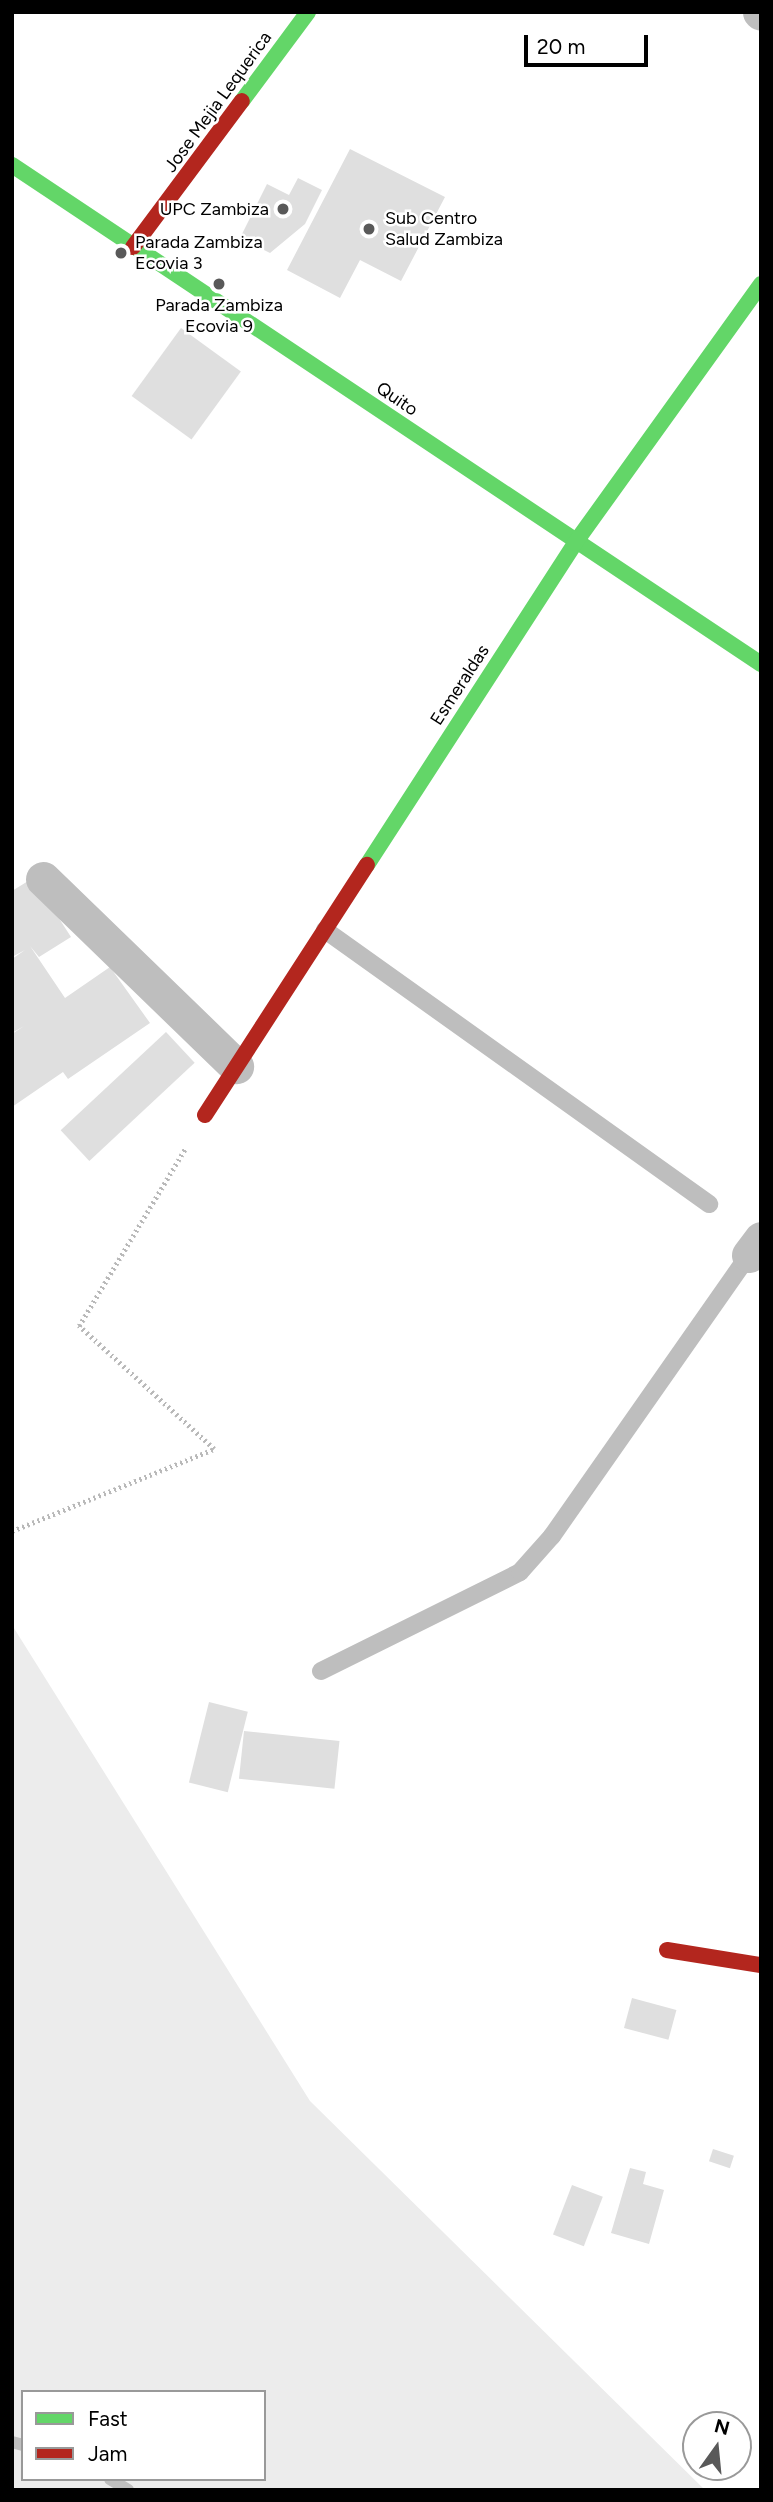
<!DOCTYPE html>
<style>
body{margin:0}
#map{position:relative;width:773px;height:2502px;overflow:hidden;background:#fff;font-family:Figtree,sans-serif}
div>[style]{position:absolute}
.green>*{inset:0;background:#ececec}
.stream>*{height:12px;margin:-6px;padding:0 6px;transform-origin:6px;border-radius:6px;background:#bfbfbf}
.building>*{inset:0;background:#dfdfdf;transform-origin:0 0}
.path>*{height:4.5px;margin-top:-2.25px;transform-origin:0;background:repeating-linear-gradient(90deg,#b9b9b9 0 2px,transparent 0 5.5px)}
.lane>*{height:18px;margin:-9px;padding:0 9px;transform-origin:9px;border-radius:9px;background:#bebebe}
.street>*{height:35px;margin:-17.5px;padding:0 17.5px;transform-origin:17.5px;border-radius:17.5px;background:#bebebe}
.fast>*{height:16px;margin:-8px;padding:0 8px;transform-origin:8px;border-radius:8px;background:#63d668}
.jam>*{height:16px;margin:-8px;padding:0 8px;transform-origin:8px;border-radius:8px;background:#b3261e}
.dots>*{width:19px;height:19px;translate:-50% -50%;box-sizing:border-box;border:4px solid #fff;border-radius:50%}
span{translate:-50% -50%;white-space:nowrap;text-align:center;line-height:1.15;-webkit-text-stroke:5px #fff;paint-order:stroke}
.street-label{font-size:18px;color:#000}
.poi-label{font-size:18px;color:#000}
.right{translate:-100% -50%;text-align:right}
.left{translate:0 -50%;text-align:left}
.frame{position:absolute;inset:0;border:14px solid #000;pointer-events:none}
.legend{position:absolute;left:21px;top:2390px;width:245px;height:91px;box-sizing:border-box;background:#fff;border:2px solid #999;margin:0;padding:9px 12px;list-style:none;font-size:21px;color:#000}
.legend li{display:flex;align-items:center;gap:14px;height:35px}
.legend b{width:35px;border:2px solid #999}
.north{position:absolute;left:682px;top:2411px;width:70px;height:70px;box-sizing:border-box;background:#fff;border:2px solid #999;border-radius:50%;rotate:15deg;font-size:19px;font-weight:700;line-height:28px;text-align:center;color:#000}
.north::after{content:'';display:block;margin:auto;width:24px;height:32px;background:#595959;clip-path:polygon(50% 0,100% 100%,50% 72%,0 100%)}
.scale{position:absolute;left:524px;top:35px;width:124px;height:32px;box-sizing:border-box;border:4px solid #000;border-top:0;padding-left:9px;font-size:21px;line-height:24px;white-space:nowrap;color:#000;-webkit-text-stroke:5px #fff;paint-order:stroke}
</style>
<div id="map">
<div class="green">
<div style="clip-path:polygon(evenodd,12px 1625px,310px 2101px,705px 2490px,12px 2490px,12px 1625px,23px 2392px,264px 2392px,264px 2479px,23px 2479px,23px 2392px)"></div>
</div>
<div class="stream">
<div style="left:12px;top:2442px;width:11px;rotate:15deg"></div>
<div style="left:110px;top:2479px;width:21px;rotate:31deg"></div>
</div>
<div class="building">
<div style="clip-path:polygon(350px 149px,445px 197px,401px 281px,360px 260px,340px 298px,287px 270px)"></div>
<div style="clip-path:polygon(298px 178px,322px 190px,305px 224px,270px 253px,240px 238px,267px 184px,289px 195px)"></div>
<div style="left:181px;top:328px;width:74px;height:84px;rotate:36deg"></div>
<div style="clip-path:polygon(33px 878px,71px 937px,39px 957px,30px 946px,65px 998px,110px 967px,150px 1023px,68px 1079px,63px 1072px,12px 1107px,12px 1034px,24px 1026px,12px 1033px,12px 959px,25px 950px,12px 957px,12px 891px)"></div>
<div style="left:166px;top:1032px;width:42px;height:144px;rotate:47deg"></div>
<div style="left:209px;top:1702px;width:40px;height:83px;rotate:14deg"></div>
<div style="left:244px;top:1731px;width:96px;height:48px;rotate:6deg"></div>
<div style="left:632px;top:1998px;width:46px;height:31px;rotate:15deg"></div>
<div style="left:713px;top:2149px;width:22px;height:13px;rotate:18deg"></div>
<div style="clip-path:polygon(630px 2168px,646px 2172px,643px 2184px,664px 2190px,649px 2244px,611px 2233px)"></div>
<div style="left:572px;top:2185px;width:33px;height:53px;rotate:21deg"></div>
</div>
<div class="path">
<div style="left:12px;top:1531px;width:218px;rotate:-22.1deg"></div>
<div style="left:214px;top:1449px;width:183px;rotate:-137.7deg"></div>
<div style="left:79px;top:1326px;width:206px;rotate:-59.1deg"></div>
</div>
<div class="lane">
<div style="left:325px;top:930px;width:472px;rotate:35.5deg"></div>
<div style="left:321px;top:1671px;width:222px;rotate:-26.4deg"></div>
<div style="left:520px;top:1572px;width:48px;rotate:-48.4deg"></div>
<div style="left:552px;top:1536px;width:343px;rotate:-55deg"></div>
</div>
<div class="street">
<div style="left:760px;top:12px;width:1px;rotate:45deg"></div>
<div style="left:43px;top:879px;width:269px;rotate:44.1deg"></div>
<div style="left:749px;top:1255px;width:20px;rotate:-53deg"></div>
</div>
<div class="fast">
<div style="left:242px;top:101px;width:111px;rotate:-53.4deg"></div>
<div style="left:12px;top:165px;width:900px;rotate:33.67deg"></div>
<div style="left:367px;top:865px;width:383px;rotate:-57.1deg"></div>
<div style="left:575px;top:543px;width:319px;rotate:-54.3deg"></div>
</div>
<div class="jam">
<div style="left:133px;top:247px;width:182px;rotate:-53.3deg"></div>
<div style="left:205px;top:1115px;width:298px;rotate:-57.1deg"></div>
<div style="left:667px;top:1950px;width:95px;rotate:9.1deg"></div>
</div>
<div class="dots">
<div style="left:283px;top:209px;background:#595959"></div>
<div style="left:369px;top:229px;background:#595959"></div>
<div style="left:121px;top:253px;background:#595959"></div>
<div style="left:219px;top:284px;background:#595959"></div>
</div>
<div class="street-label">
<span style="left:218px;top:102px;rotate:-54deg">Jose Mejia Lequerica</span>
<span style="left:397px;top:399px;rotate:34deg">Quito</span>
<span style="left:460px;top:685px;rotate:-57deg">Esmeraldas</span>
</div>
<div class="poi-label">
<span class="right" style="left:269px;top:209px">UPC Zambiza</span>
<span class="left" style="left:385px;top:229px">Sub Centro<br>Salud Zambiza</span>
<span class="left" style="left:135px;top:253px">Parada Zambiza<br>Ecovia 3</span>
<span style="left:219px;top:316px">Parada Zambiza<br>Ecovia 9</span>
</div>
<div class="frame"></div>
<ul class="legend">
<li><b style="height:9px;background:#63d668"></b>Fast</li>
<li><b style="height:9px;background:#b3261e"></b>Jam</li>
</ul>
<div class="north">N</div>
<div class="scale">20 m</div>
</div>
